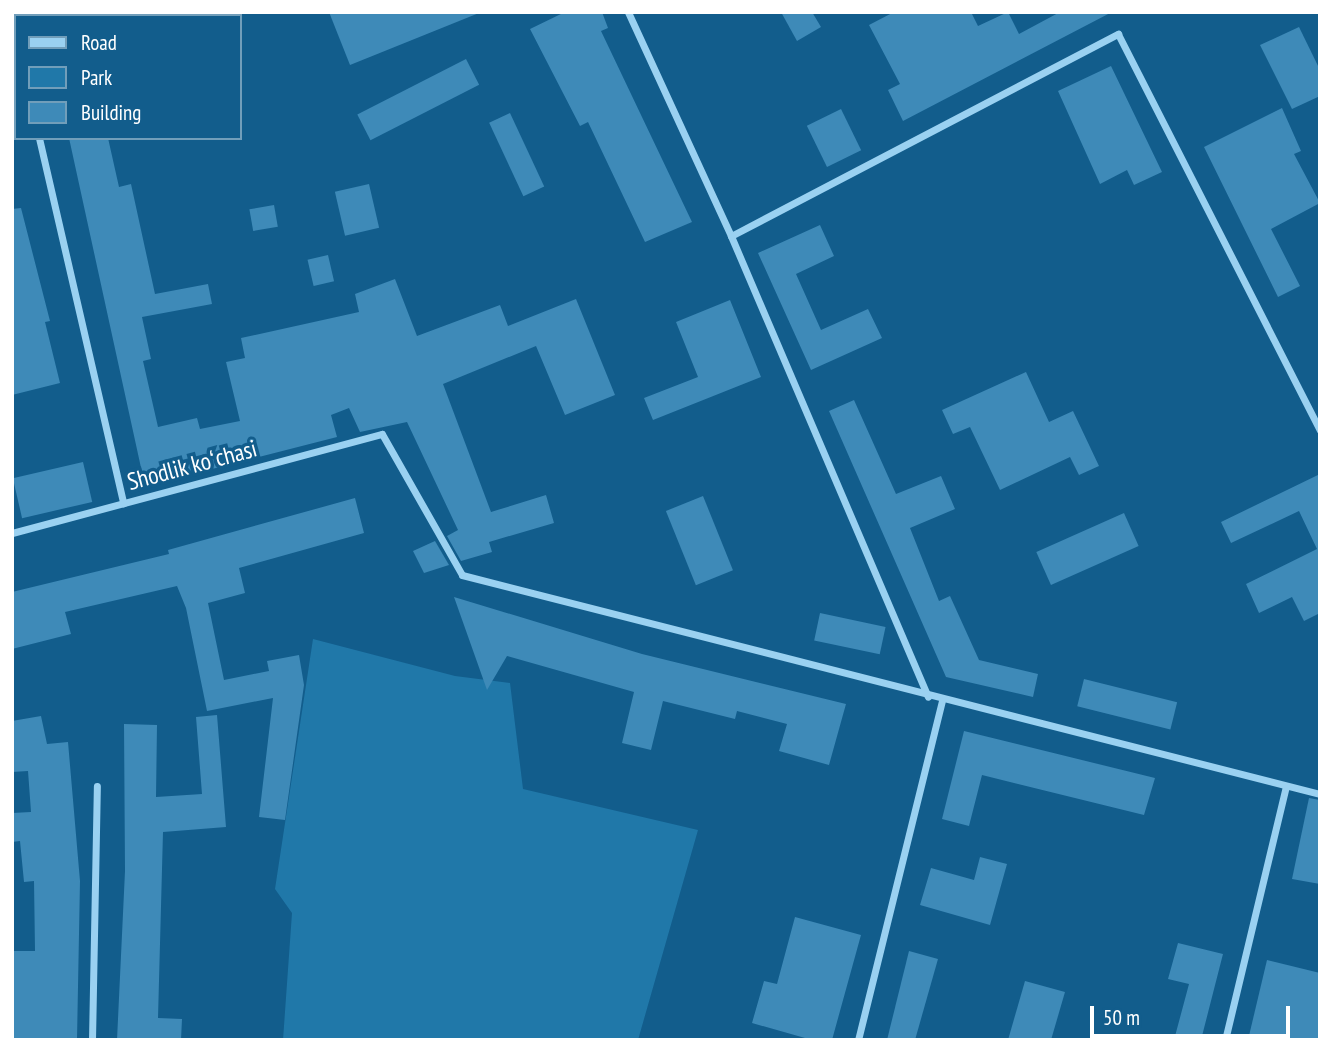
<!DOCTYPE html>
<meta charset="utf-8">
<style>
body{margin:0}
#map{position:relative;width:1332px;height:1052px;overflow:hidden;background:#125d8c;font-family:"PT Sans Narrow",sans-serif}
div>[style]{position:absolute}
.green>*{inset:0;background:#2078a9}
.building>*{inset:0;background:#3e8ab8;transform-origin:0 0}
.minor>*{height:7px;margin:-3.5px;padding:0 3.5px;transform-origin:3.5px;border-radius:3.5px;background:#9ad1f1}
span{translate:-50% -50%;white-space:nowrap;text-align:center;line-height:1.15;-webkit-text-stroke:7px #125d8c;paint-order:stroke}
.street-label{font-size:24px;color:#fff}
.frame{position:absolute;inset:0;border:14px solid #fff;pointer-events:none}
.legend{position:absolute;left:14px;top:14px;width:228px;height:126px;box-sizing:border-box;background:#125d8c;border:2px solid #719eba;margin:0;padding:9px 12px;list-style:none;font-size:21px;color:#fff}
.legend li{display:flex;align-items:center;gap:14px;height:35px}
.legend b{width:35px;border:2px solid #719eba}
.scale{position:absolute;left:1090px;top:1006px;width:200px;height:32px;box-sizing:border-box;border:4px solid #fff;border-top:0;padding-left:9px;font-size:21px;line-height:24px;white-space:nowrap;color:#fff;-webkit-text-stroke:5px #125d8c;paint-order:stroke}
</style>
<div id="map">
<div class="green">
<div style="clip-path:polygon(313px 639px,455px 676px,510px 683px,523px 789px,698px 830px,638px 1040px,283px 1040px,292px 913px,275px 889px)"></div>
</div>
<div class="building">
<div style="clip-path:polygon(329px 12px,478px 12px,479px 13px,350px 65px)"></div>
<div style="clip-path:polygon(565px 12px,602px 12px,608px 28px,601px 31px,692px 222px,645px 242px,588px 122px,580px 126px,530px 29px)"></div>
<div style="clip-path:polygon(781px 12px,812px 12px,821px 27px,797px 41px)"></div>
<div style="clip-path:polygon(894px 12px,971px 12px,978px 26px,1008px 12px,1019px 34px,1060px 12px,1112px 12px,903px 121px,888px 90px,900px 84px,869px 25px)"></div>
<div style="clip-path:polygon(1299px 27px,1320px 70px,1320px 96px,1292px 109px,1260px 45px)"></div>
<div style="left:466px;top:59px;width:29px;height:122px;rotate:63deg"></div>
<div style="clip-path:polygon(1111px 66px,1162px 172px,1134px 185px,1127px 170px,1100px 184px,1058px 91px)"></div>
<div style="clip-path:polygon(1282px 108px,1301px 151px,1294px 154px,1320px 203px,1271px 229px,1300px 286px,1278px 297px,1204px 147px)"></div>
<div style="left:841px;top:109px;width:46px;height:38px;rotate:64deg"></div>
<div style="left:510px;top:113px;width:81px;height:23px;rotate:65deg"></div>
<div style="clip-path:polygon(69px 138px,108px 138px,119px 187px,131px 184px,155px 294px,208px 284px,212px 304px,142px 317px,151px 359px,143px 361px,158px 427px,197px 418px,200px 429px,240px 421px,226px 362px,245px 358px,241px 338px,359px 312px,355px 294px,395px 279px,417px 336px,500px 305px,508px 326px,576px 299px,615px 395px,565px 415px,536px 346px,443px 384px,491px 512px,546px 495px,554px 523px,489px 542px,492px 552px,461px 561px,447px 536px,458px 530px,407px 422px,360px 432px,349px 408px,331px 415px,337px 437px,145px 486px)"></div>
<div style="left:369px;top:184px;width:45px;height:35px;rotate:77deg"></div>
<div style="left:274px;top:205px;width:22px;height:25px;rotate:80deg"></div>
<div style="clip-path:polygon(21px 208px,50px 321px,45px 322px,60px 383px,12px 395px,12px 209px)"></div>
<div style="clip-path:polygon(820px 225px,834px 256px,796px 274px,821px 330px,868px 309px,882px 338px,811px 370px,758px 253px)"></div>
<div style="left:328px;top:255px;width:27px;height:21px;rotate:77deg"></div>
<div style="clip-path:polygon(730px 300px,761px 377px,653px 420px,644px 398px,698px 377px,676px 322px)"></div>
<div style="clip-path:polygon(1026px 372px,1049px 422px,1073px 411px,1099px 466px,1079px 475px,1070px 457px,1000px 490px,970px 427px,953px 434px,942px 410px)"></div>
<div style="clip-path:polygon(854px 400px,896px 494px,941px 476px,955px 509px,910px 528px,939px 601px,950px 596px,979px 660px,1038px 674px,1033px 697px,946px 677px,829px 411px)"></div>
<div style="left:83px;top:462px;width:41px;height:72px;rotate:77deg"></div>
<div style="clip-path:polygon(1320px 474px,1320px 613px,1304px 621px,1292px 597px,1259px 613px,1246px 584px,1317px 549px,1299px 511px,1231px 543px,1221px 522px)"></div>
<div style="left:703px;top:496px;width:80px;height:40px;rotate:68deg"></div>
<div style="clip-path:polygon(355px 498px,364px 533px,239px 568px,245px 593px,208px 603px,224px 680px,269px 671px,267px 661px,299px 655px,304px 685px,285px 820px,259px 817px,273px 698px,207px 711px,186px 608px,177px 586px,65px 612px,71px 634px,12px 649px,12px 592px,169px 554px,168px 550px)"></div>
<div style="left:1124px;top:513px;width:36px;height:96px;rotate:66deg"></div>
<div style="clip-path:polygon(435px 541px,449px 565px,424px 573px,413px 551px)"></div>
<div style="clip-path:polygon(454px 597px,642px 654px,846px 704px,829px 765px,779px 751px,787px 724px,737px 711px,735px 719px,663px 701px,651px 750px,622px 743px,634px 692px,507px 656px,487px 690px)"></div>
<div style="left:820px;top:613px;width:67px;height:28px;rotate:12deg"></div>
<div style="left:1084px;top:679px;width:96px;height:28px;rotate:14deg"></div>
<div style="clip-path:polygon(217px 715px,226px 827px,163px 832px,158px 1018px,182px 1019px,181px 1040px,117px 1040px,125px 871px,124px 724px,157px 725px,156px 797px,202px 794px,196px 717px)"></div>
<div style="clip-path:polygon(41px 716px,47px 744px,68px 742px,80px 881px,77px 1040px,12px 1040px,12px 951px,35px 951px,34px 881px,24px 882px,20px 841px,12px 842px,12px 813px,31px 812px,28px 771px,12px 772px,12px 721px)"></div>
<div style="clip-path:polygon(964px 731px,1155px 778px,1144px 815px,982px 775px,969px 826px,942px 819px)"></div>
<div style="clip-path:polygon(1309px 798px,1320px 800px,1320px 884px,1292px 879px)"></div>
<div style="clip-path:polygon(980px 857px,1007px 864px,990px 925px,920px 905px,931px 868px,974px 880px)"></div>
<div style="clip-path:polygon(795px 917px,861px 935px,832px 1040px,812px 1040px,752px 1023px,764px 981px,777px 984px)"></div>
<div style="clip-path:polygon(1178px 943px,1223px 954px,1201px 1040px,1174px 1040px,1189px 984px,1168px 979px)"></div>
<div style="clip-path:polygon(909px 951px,938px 959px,915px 1040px,887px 1040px)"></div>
<div style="clip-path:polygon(1267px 960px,1320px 973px,1320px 1040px,1248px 1040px)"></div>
<div style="clip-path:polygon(1025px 981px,1065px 992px,1051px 1040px,1008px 1040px)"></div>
</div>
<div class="minor">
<div style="left:628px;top:12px;width:247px;rotate:65.3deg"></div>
<div style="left:731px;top:236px;width:501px;rotate:66.86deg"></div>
<div style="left:12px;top:19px;width:16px;rotate:76deg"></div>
<div style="left:39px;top:138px;width:375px;rotate:77deg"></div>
<div style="left:731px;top:236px;width:437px;rotate:-27.6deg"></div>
<div style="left:1118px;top:34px;width:445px;rotate:63deg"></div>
<div style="left:12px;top:533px;width:383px;rotate:-15deg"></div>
<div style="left:382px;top:434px;width:162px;rotate:60.4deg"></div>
<div style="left:462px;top:575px;width:886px;rotate:14.32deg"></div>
<div style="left:92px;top:1040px;width:254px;rotate:-88.9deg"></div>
<div style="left:858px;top:1040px;width:349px;rotate:-76.1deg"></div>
<div style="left:1225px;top:1040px;width:261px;rotate:-76.5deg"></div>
</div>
<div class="street-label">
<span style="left:192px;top:465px;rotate:-15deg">Shodlik koʻchasi</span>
</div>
<div class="frame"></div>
<ul class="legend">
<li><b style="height:9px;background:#9ad1f1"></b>Road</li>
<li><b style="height:19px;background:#2078a9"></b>Park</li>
<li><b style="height:19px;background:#3e8ab8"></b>Building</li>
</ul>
<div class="scale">50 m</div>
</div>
